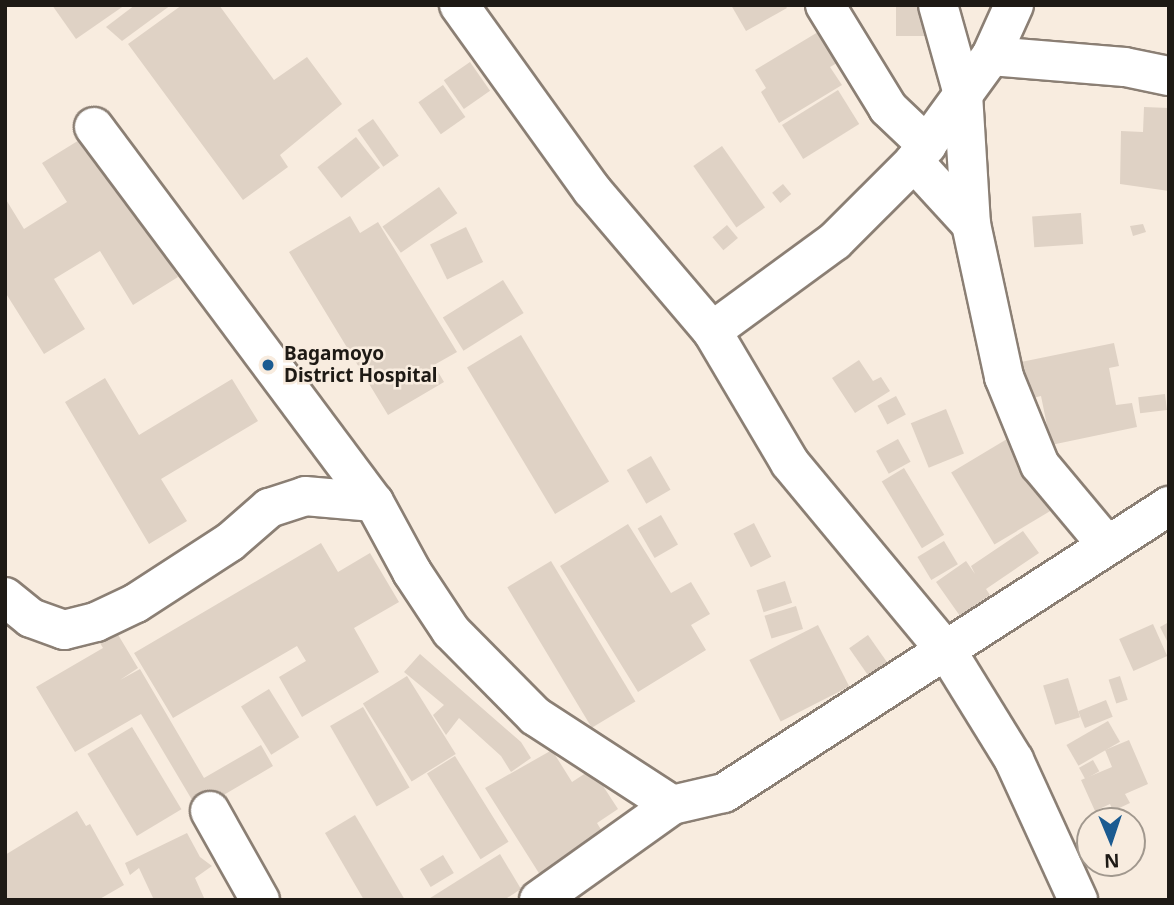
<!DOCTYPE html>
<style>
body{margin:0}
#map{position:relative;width:1174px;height:905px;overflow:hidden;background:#f8ecdf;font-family:"Noto Sans",sans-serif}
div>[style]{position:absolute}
.building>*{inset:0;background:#dfd2c5;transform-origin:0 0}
.roads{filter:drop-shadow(2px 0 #8b7f74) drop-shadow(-2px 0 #8b7f74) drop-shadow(0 2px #8b7f74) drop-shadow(0 -2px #8b7f74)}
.minor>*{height:38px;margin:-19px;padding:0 19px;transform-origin:19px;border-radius:19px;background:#fff}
.dots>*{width:19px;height:19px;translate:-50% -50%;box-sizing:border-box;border:4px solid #f8ecdf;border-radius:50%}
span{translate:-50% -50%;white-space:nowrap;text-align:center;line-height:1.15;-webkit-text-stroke:5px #f8ecdf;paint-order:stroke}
.poi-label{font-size:19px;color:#1e1a15;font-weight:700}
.left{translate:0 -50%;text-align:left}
.frame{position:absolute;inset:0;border:7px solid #1e1a15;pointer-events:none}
.north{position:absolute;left:1076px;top:807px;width:70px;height:70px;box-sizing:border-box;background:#f8ecdf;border:2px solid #a1988e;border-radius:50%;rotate:178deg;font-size:19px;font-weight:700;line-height:28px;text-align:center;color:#1e1a15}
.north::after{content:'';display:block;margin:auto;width:24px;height:32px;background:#1b5b91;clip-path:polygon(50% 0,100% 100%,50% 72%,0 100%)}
</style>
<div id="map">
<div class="building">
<div style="clip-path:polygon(52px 5px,125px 5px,76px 39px)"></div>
<div style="clip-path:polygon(135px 5px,171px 5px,122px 41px,106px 27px)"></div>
<div style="clip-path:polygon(182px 5px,219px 5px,274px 80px,307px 57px,342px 104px,280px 155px,288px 167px,243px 200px,128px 44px)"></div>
<div style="clip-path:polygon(731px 5px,785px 5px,787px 8px,746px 31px)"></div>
<div style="left:896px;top:5px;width:34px;height:31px"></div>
<div style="clip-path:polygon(818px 32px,837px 63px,830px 67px,842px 85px,779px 123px,761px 92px,766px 88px,755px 70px)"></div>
<div style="left:470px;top:62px;width:35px;height:32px;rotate:55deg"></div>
<div style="left:443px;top:85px;width:39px;height:30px;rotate:55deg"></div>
<div style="left:838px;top:90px;width:40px;height:66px;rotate:58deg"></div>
<div style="clip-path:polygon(1144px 107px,1169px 108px,1169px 191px,1120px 184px,1121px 131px,1143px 132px)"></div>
<div style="left:373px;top:119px;width:45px;height:19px;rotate:55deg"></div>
<div style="clip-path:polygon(89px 134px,178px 277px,133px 305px,100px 251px,54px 279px,85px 329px,44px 354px,5px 292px,5px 198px,24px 229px,67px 202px,42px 163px)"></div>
<div style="left:356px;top:137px;width:39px;height:49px;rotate:52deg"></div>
<div style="left:722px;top:146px;width:75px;height:35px;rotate:55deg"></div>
<div style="left:783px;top:184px;width:13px;height:14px;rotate:51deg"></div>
<div style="left:439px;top:187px;width:32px;height:69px;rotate:55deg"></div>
<div style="left:1081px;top:213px;width:31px;height:49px;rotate:86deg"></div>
<div style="clip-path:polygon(350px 216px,360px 233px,378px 222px,457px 352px,434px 365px,444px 382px,388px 415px,289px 252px)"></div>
<div style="clip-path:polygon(1143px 224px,1146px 232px,1133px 236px,1130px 226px)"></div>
<div style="left:727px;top:225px;width:17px;height:19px;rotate:50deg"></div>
<div style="left:466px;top:227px;width:39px;height:40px;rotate:64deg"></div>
<div style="left:503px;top:280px;width:39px;height:71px;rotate:58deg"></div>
<div style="left:521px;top:335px;width:171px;height:63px;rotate:59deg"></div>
<div style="clip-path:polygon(1114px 343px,1119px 366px,1109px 368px,1116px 405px,1132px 403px,1137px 427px,1051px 445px,1041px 396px,1029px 399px,1021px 362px)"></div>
<div style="clip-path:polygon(859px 360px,873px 381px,881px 377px,890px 391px,855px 413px,832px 378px)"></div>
<div style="clip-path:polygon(105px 378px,139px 435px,232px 379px,258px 421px,161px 479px,187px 521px,149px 544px,65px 402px)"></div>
<div style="left:1165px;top:394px;width:16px;height:27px;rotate:83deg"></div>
<div style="left:896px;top:396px;width:21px;height:21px;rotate:62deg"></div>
<div style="left:946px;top:409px;width:48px;height:38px;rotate:68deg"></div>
<div style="left:1012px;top:436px;width:84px;height:71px;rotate:59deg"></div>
<div style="left:898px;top:439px;width:26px;height:25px;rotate:61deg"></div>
<div style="left:651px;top:456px;width:39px;height:28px;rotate:60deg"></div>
<div style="left:904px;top:468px;width:78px;height:26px;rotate:59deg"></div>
<div style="left:661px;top:515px;width:34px;height:27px;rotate:60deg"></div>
<div style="left:754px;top:523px;width:38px;height:23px;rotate:63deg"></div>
<div style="clip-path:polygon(628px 524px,671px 593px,691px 582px,710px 614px,691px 625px,706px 650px,638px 692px,560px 566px)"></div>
<div style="clip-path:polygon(1023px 531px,1039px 553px,986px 589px,990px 595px,960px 616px,936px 582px,966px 561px,975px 574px,971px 566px)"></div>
<div style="left:944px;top:541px;width:27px;height:31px;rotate:59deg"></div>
<div style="clip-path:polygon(321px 543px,338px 572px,370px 553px,399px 602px,354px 628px,379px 672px,302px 717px,279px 677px,306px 661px,297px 646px,173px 718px,134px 653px)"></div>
<div style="left:551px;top:561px;width:164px;height:51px;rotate:59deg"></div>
<div style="left:785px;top:581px;width:23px;height:30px;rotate:72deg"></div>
<div style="left:796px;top:606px;width:24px;height:33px;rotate:73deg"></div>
<div style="clip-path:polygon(1169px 622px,1169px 645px,1160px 627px)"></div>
<div style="clip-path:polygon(111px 623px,138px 668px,120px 680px,140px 669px,204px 778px,261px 745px,273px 766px,198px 810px,141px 714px,75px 752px,36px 687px,103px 648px,94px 633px)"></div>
<div style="left:1153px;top:624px;width:35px;height:37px;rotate:66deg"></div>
<div style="left:818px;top:625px;width:69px;height:77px;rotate:63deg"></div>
<div style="left:868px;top:635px;width:40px;height:23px;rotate:55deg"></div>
<div style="clip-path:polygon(420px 654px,521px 742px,531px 758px,511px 772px,501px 756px,459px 718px,446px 735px,433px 715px,444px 705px,404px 672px)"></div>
<div style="left:407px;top:676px;width:92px;height:52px;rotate:58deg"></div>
<div style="left:1120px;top:676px;width:25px;height:12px;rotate:72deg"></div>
<div style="left:1068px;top:678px;width:41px;height:26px;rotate:73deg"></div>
<div style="left:269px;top:689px;width:57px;height:33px;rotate:58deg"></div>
<div style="left:1106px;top:700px;width:18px;height:30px;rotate:68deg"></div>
<div style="left:363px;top:707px;width:93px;height:38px;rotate:60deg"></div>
<div style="left:1108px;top:721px;width:24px;height:48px;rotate:60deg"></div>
<div style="left:132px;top:727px;width:96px;height:52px;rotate:59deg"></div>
<div style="clip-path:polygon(1129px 740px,1148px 784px,1125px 794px,1130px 803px,1113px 811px,1110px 804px,1095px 811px,1081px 780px,1112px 767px,1105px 750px)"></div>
<div style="clip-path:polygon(552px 750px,572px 782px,592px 769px,618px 809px,597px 823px,606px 838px,542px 878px,485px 788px)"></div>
<div style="left:455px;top:756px;width:101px;height:33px;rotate:58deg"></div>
<div style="left:1093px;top:760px;width:13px;height:16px;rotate:61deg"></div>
<div style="clip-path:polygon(77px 811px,86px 826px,90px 824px,124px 885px,98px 900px,5px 900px,5px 855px)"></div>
<div style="clip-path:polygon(355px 815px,405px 900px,364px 900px,325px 833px)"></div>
<div style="clip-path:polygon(187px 833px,200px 857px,212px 866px,195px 878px,205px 900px,154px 900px,139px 868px,130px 875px,125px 863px)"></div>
<div style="clip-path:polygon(500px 854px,521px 889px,504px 900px,427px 900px)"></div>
<div style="left:443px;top:855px;width:21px;height:27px;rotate:59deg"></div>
</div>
<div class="roads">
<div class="minor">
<div style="left:459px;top:5px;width:228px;rotate:54.3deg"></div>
<div style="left:592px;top:190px;width:185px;rotate:49.6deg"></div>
<div style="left:712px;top:331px;width:153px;rotate:59.4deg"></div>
<div style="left:790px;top:463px;width:247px;rotate:50.3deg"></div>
<div style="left:948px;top:653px;width:126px;rotate:58.3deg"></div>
<div style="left:1014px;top:760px;width:154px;rotate:65.4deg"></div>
<div style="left:825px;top:5px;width:121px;rotate:58.5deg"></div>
<div style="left:888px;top:108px;width:54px;rotate:43.5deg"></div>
<div style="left:938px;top:5px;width:92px;rotate:74.3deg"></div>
<div style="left:963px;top:94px;width:130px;rotate:86.5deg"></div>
<div style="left:971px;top:224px;width:157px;rotate:77.8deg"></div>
<div style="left:1004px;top:377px;width:95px;rotate:67.8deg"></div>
<div style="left:1040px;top:465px;width:103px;rotate:50.1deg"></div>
<div style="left:991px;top:56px;width:134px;rotate:4.7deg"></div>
<div style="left:1125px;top:67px;width:45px;rotate:11.6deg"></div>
<div style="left:94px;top:127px;width:468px;rotate:53.3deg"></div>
<div style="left:374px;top:502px;width:80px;rotate:61.5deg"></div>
<div style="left:412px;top:572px;width:71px;rotate:56.5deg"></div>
<div style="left:451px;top:631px;width:120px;rotate:45.3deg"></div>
<div style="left:535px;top:716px;width:163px;rotate:33deg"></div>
<div style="left:672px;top:805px;width:53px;rotate:-13deg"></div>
<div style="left:724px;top:793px;width:530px;rotate:-32.82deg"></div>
<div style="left:914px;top:162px;width:84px;rotate:47.4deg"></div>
<div style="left:712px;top:331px;width:152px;rotate:-36.2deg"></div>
<div style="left:835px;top:241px;width:112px;rotate:-45deg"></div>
<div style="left:914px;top:162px;width:131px;rotate:-54deg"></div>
<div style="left:991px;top:56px;width:56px;rotate:-65.7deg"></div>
<div style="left:5px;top:597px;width:33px;rotate:39deg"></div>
<div style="left:31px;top:618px;width:35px;rotate:20deg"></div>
<div style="left:64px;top:630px;width:33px;rotate:-14deg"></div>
<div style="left:96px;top:622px;width:44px;rotate:-25.4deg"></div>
<div style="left:136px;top:603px;width:112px;rotate:-33deg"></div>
<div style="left:230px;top:542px;width:52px;rotate:-41.1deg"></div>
<div style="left:269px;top:508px;width:38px;rotate:-18deg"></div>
<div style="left:305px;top:496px;width:69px;rotate:5deg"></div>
<div style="left:210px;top:811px;width:102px;rotate:60.7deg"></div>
<div style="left:539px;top:900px;width:163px;rotate:-35.5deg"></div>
</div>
</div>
<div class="dots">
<div style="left:268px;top:365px;background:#1b5b91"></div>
</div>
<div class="poi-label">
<span class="left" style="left:284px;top:365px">Bagamoyo<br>District Hospital</span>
</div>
<div class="frame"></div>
<div class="north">N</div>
</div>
